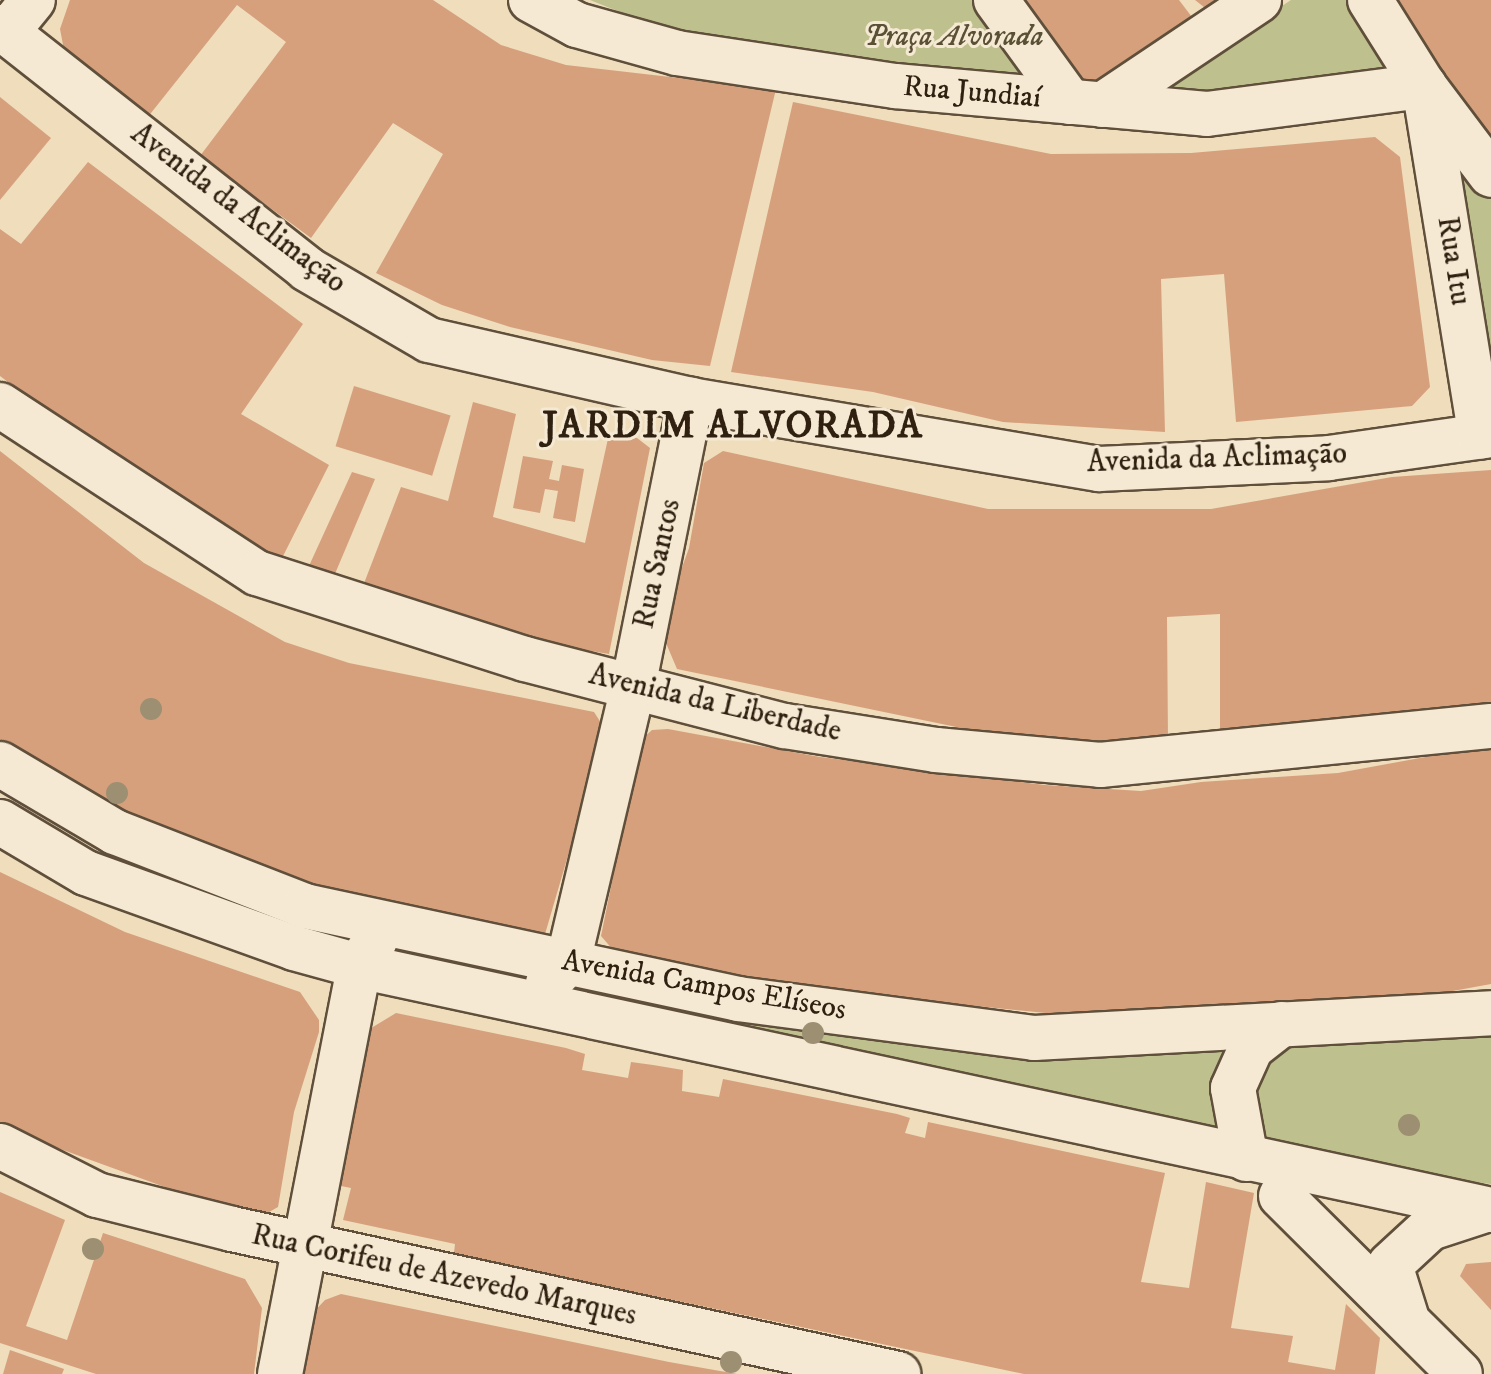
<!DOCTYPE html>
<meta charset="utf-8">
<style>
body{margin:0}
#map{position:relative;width:1491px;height:1374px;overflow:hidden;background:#efddbc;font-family:"IM FELL DW Pica",serif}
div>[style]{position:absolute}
.green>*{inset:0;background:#bec08d}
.building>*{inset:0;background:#d6a07d;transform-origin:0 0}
.roads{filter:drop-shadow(2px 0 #5f4f3b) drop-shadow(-2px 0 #5f4f3b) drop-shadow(0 2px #5f4f3b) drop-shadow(0 -2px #5f4f3b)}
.minor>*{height:44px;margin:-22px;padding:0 22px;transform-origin:22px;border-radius:22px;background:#f5e9d3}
.trees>*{width:22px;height:22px;margin:-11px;border-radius:50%;background:#9d8f72}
span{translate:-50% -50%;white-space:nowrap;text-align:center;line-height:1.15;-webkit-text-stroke:6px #f5e9d3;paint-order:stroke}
.park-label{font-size:30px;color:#5a5036;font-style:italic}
.street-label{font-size:30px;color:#2f2010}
.district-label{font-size:38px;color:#2f2010;font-weight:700;letter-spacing:2px}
</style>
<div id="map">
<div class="green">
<div style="clip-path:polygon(590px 0,978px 0,1037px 83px,682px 37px)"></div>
<div style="clip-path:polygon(1291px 0,1354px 0,1408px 75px,1206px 97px,1151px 94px)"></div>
<div style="clip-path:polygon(1458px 145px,1491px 192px,1491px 388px,1477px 288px)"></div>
<div style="clip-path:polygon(392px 937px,1236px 1044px,1237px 1145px,386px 958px)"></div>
<div style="clip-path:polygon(1491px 1031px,1491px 1184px,1273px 1156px,1250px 1085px,1265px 1061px,1290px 1041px)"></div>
</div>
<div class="building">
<div style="clip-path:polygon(70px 0,433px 0,501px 45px,566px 65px,776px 89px,710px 366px,652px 360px,510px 327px,442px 305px,376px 273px,443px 154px,393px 123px,311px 238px,200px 156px,286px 42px,237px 5px,147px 118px,64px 50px,60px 29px)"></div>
<div style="clip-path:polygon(1012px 0,1179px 0,1201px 29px,1096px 91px,1066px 76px)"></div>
<div style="clip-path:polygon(1195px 0,1234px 0,1214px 15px)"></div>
<div style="clip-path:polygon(1389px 0,1491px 0,1491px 141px)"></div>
<div style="clip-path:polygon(0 97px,51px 138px,0 200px)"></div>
<div style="clip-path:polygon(793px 102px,1051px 154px,1191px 153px,1375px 137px,1400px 157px,1430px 387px,1412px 406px,1236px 422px,1224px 274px,1161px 279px,1165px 432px,1003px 422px,873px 392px,731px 372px)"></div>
<div style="clip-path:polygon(88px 162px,303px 324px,241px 414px,329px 465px,277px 568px,93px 446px,0 376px,0 229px,21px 244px)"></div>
<div style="left:354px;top:386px;width:101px;height:63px;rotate:17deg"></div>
<div style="clip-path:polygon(473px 402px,516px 414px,493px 517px,585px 543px,609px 434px,637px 438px,650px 448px,609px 654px,515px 638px,358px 599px,401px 487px,448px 501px)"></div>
<div style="clip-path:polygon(0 451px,144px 563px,285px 642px,349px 663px,594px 712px,605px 729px,543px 941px,400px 920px,196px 853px,0 740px)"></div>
<div style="clip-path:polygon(723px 451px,988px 509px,1211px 509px,1392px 477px,1491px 470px,1491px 711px,1220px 739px,1220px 614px,1167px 617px,1168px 741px,1054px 743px,1000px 736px,677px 669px,663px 636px,670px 601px,689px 548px,704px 463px)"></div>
<div style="clip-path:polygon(523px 456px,553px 461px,549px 479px,559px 481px,562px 465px,584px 469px,575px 522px,553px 518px,558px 491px,545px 489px,540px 513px,513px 508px)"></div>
<div style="clip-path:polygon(352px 472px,375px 479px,329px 588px,303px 579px)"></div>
<div style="clip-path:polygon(668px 729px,820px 757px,1045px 785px,1141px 791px,1201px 782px,1338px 773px,1491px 745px,1491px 984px,1376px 1005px,1086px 1017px,788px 987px,614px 951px,601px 936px,641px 740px,652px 730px)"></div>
<div style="clip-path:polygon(0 872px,125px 932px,300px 992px,319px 1020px,319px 1032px,294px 1112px,278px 1207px,262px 1216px,217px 1206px,0 1127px)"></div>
<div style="clip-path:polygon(396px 1013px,566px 1048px,585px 1054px,582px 1070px,628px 1078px,631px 1062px,653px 1065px,683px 1070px,682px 1091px,719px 1097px,723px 1079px,897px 1114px,910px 1118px,905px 1133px,925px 1138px,928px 1122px,1165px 1173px,1141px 1282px,1189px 1288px,1206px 1182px,1254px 1193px,1231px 1328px,1293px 1336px,1288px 1362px,1335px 1370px,1346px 1304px,1380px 1338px,1375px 1374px,1024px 1374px,630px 1291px,453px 1261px,455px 1244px,343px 1220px,351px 1188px,341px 1186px,344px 1164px,368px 1030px)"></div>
<div style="clip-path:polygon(0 1192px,65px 1220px,26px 1326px,67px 1340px,103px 1233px,245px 1279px,262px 1308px,254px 1374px,96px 1374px,0 1343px)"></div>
<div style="clip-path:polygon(1491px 1262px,1491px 1310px,1460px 1276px,1466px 1264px)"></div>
<div style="clip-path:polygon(341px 1294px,669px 1362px,737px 1374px,301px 1374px,309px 1317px,325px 1300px)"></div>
<div style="clip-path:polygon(10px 1350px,64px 1369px,62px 1374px,3px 1374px)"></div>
</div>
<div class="roads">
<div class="minor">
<div style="left:531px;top:0;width:52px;rotate:28.5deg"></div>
<div style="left:577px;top:25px;width:104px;rotate:15.6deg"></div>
<div style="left:677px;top:53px;width:220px;rotate:8.6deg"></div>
<div style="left:895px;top:86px;width:313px;rotate:5.1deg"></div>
<div style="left:1207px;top:114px;width:219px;rotate:-7.4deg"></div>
<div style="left:996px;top:0;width:126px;rotate:54deg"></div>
<div style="left:1370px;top:0;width:102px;rotate:57.9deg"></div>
<div style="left:1424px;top:86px;width:111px;rotate:53deg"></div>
<div style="left:0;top:27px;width:391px;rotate:38.2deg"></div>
<div style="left:307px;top:269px;width:141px;rotate:30.2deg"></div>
<div style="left:429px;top:340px;width:269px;rotate:12.9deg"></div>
<div style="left:691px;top:400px;width:414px;rotate:9.6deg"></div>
<div style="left:1099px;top:469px;width:230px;rotate:-2.7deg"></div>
<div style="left:1329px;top:458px;width:164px;rotate:-8.1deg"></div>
<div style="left:7px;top:32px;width:41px;rotate:-50.9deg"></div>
<div style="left:1424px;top:86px;width:355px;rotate:80.8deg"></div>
<div style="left:1102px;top:105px;width:189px;rotate:-33.8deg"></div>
<div style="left:0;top:405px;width:307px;rotate:33.2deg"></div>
<div style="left:257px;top:573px;width:281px;rotate:17.8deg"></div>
<div style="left:525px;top:659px;width:268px;rotate:14.5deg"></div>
<div style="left:785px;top:726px;width:153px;rotate:9deg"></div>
<div style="left:936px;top:750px;width:165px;rotate:5.2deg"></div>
<div style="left:1100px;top:765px;width:393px;rotate:-5.7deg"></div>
<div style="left:0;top:764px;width:134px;rotate:30.6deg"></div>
<div style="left:115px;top:832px;width:204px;rotate:21.3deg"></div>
<div style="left:305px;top:906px;width:443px;rotate:12.1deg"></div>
<div style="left:738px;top:999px;width:299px;rotate:7.5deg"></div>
<div style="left:1034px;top:1038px;width:458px;rotate:-3.1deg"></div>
<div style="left:0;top:822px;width:100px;rotate:30.7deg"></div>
<div style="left:86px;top:873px;width:221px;rotate:19.8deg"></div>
<div style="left:294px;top:948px;width:67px;rotate:15.5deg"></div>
<div style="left:359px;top:966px;width:1158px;rotate:12.16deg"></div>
<div style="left:548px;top:983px;width:29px;rotate:-46deg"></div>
<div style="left:568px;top:962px;width:283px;rotate:-76.7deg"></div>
<div style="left:633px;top:687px;width:293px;rotate:-78.6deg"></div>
<div style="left:0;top:1146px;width:109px;rotate:26.8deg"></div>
<div style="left:97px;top:1195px;width:139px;rotate:14.1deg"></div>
<div style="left:232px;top:1229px;width:682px;rotate:12.28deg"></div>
<div style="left:1246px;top:1159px;width:72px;rotate:-100.4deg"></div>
<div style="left:1233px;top:1088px;width:44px;rotate:-65.8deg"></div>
<div style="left:1251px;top:1048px;width:39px;rotate:-38deg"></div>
<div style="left:1281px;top:1196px;width:252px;rotate:44.8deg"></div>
<div style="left:1406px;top:1316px;width:53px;rotate:-107.4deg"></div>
<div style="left:1390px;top:1265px;width:54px;rotate:-42.8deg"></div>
<div style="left:1430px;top:1228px;width:58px;rotate:-18.1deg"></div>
<div style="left:280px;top:1374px;width:416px;rotate:-79deg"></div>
<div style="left:359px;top:966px;width:31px;rotate:-58deg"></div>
</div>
</div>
<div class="trees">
<div style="left:151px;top:709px"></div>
<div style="left:117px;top:793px"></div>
<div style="left:813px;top:1033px"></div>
<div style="left:1409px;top:1125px"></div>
<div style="left:93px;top:1249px"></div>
<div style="left:731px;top:1362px"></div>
</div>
<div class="park-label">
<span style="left:954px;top:37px">Praça Alvorada</span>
</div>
<div class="street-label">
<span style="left:972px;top:93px;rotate:5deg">Rua Jundiaí</span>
<span style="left:238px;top:209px;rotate:37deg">Avenida da Aclimação</span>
<span style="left:1453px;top:261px;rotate:81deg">Rua Itu</span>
<span style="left:1217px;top:459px;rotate:-2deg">Avenida da Aclimação</span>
<span style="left:658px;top:564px;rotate:-78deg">Rua Santos</span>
<span style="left:715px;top:704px;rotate:13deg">Avenida da Liberdade</span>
<span style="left:704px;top:986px;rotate:10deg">Avenida Campos Elíseos</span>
<span style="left:444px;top:1276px;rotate:12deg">Rua Corifeu de Azevedo Marques</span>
</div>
<div class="district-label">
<span style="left:733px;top:427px">JARDIM ALVORADA</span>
</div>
</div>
